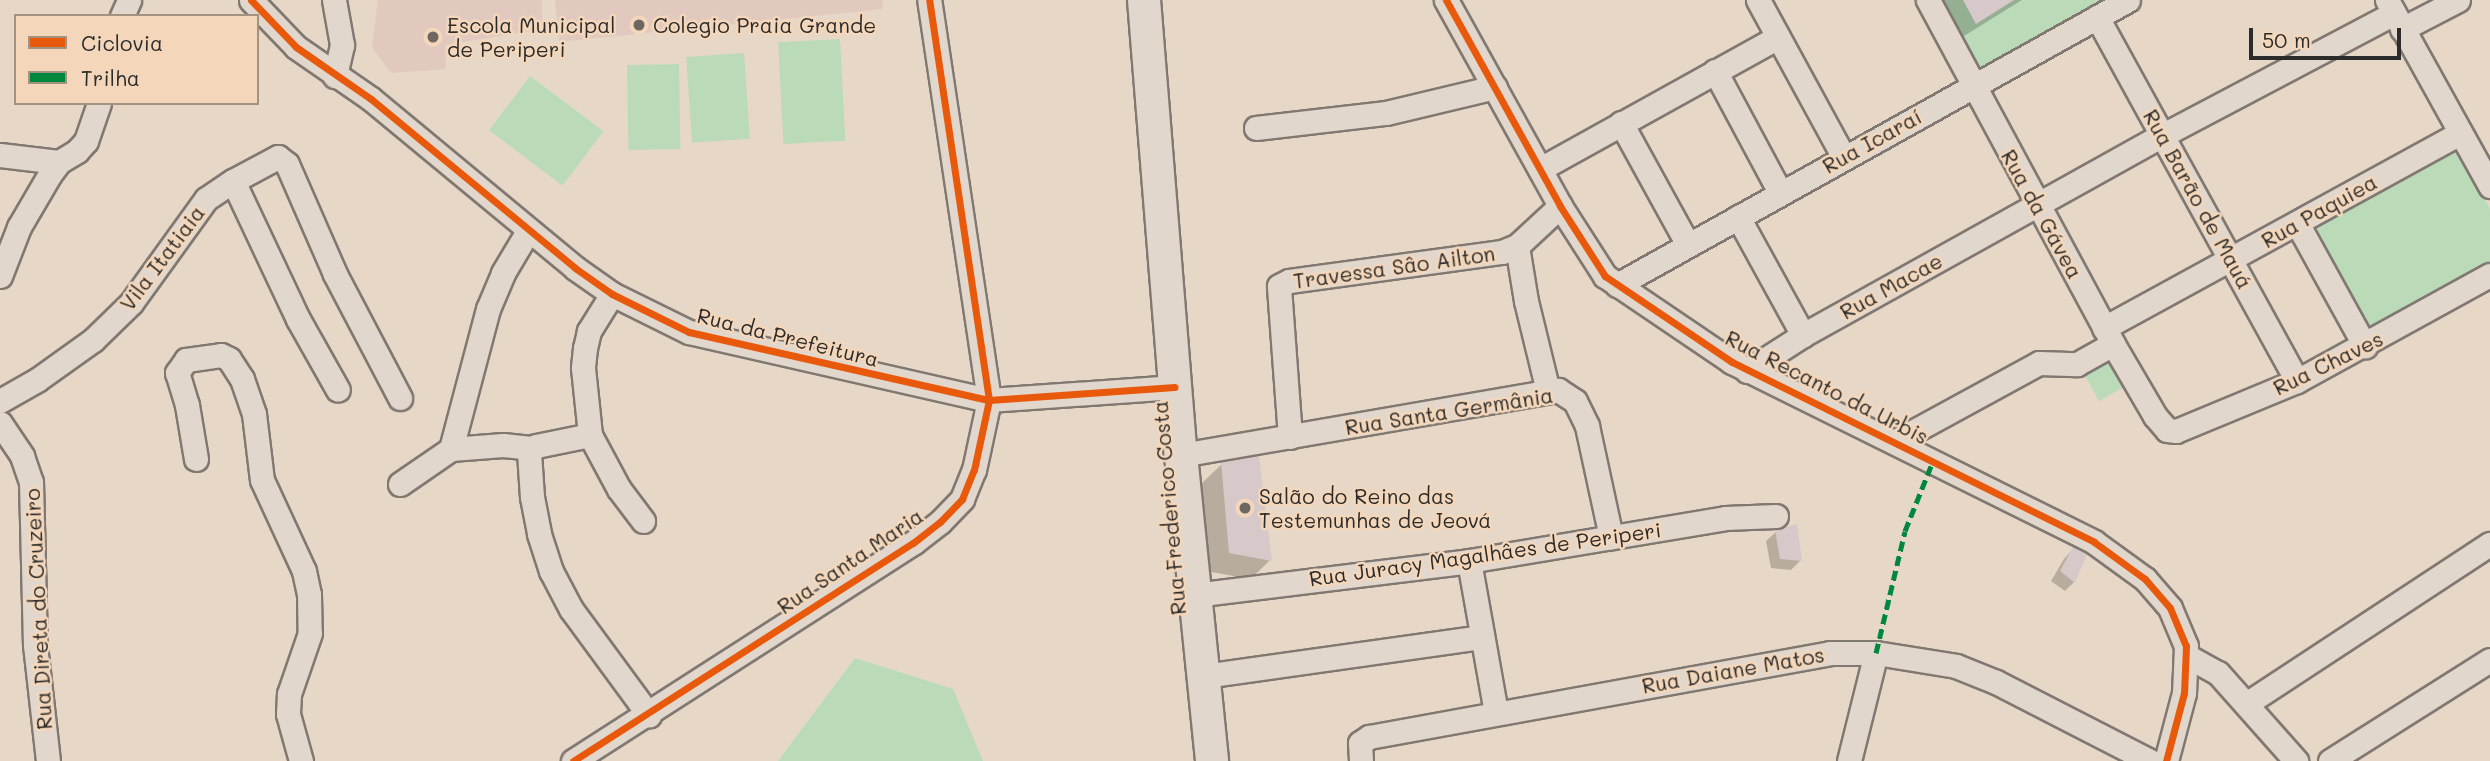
<!DOCTYPE html>
<meta charset="utf-8">
<style>
body{margin:0}
#map{position:relative;width:2490px;height:761px;overflow:hidden;background:#e7d7c7;font-family:Mali,sans-serif}
div>[style]{position:absolute}
.built>*{inset:0;background:#e1c9bf}
.green>*{inset:0;background:#bbdbb8;transform-origin:0 0}
.shadow>*{inset:0;background:#0003}
.building>*{inset:0;background:#d7c8c9}
.roads{filter:drop-shadow(2px 0 #807871) drop-shadow(-2px 0 #807871) drop-shadow(0 2px #807871) drop-shadow(0 -2px #807871)}
.street>*{height:23px;margin:-11.5px;padding:0 11.5px;transform-origin:11.5px;border-radius:11.5px;background:#e2d7cc}
.secondary>*{height:32px;margin:-16px;padding:0 16px;transform-origin:16px;border-radius:16px;background:#e2d7cc}
.quiet>*{height:5px;margin-top:-2.5px;transform-origin:0;background:repeating-linear-gradient(90deg,#00873e 0 10px,transparent 0 15px)}
.cycleway>*{height:7px;margin:-3.5px;padding:0 3.5px;transform-origin:3.5px;border-radius:3.5px;background:#e8590c}
.dots>*{width:19px;height:19px;translate:-50% -50%;box-sizing:border-box;border:4px solid #f4d7ba;border-radius:50%}
span{translate:-50% -50%;white-space:nowrap;text-align:center;line-height:1.15;-webkit-text-stroke:5px #f4d7ba;paint-order:stroke}
.poi-label{font-size:21px;color:#2b2b2b}
.left{translate:0 -50%;text-align:left}
.street-label{font-size:21px;color:#2b2b2b}
.legend{position:absolute;left:14px;top:14px;width:245px;height:91px;box-sizing:border-box;background:#f4d7ba;border:2px solid #a49281;margin:0;padding:9px 12px;list-style:none;font-size:21px;color:#2b2b2b}
.legend li{display:flex;align-items:center;gap:14px;height:35px}
.legend b{width:35px;border:2px solid #a49281}
.scale{position:absolute;left:2249px;top:28px;width:152px;height:32px;box-sizing:border-box;border:4px solid #2b2b2b;border-top:0;padding-left:9px;font-size:21px;line-height:24px;white-space:nowrap;color:#2b2b2b;-webkit-text-stroke:5px #f4d7ba;paint-order:stroke}
</style>
<div id="map">
<div class="built">
<div style="clip-path:polygon(378px 0,542px 0,542px 29px,445px 45px,446px 69px,391px 73px,372px 47px)"></div>
<div style="clip-path:polygon(555px 0,882px 0,883px 9px,559px 42px)"></div>
</div>
<div class="green">
<div style="clip-path:polygon(1937px 0,2112px 0,1979px 73px)"></div>
<div style="left:840px;top:39px;width:102px;height:62px;rotate:87deg"></div>
<div style="left:744px;top:53px;width:86px;height:58px;rotate:86deg"></div>
<div style="left:679px;top:64px;width:85px;height:52px;rotate:89deg"></div>
<div style="left:530px;top:76px;width:92px;height:68px;rotate:37deg"></div>
<div style="clip-path:polygon(2456px 149px,2490px 209px,2490px 261px,2368px 330px,2312px 230px)"></div>
<div style="clip-path:polygon(2110px 350px,2131px 383px,2099px 401px,2082px 370px)"></div>
<div style="clip-path:polygon(855px 658px,953px 689px,983px 761px,778px 761px)"></div>
</div>
<div class="shadow">
<div style="clip-path:polygon(1933px 0,2022px 0,1956px 41px)"></div>
<div style="clip-path:polygon(1222px 464px,1270px 560px,1251px 579px,1211px 572px,1202px 483px)"></div>
<div style="clip-path:polygon(1776px 532px,1801px 560px,1791px 570px,1771px 568px,1766px 541px)"></div>
<div style="clip-path:polygon(2073px 549px,2074px 582px,2065px 591px,2051px 581px,2064px 559px)"></div>
</div>
<div class="building">
<div style="clip-path:polygon(1963px 0,2014px 0,1976px 24px)"></div>
<div style="clip-path:polygon(1259px 456px,1272px 561px,1229px 553px,1221px 462px)"></div>
<div style="clip-path:polygon(1797px 524px,1802px 561px,1780px 559px,1775px 530px)"></div>
<div style="clip-path:polygon(2073px 547px,2087px 554px,2075px 583px,2060px 571px)"></div>
</div>
<div class="roads">
<div class="street">
<div style="left:251px;top:0;width:65px;rotate:46.2deg"></div>
<div style="left:296px;top:47px;width:91px;rotate:34.7deg"></div>
<div style="left:371px;top:99px;width:265px;rotate:39.6deg"></div>
<div style="left:575px;top:268px;width:45px;rotate:35.1deg"></div>
<div style="left:612px;top:294px;width:86px;rotate:26.3deg"></div>
<div style="left:689px;top:332px;width:308px;rotate:12.8deg"></div>
<div style="left:989px;top:400px;width:186px;rotate:-4deg"></div>
<div style="left:334px;top:0;width:46px;rotate:79.9deg"></div>
<div style="left:342px;top:45px;width:32px;rotate:103deg"></div>
<div style="left:1446px;top:0;width:235px;rotate:61deg"></div>
<div style="left:1560px;top:206px;width:83px;rotate:57.3deg"></div>
<div style="left:1605px;top:276px;width:153px;rotate:34.1deg"></div>
<div style="left:1732px;top:362px;width:404px;rotate:26.4deg"></div>
<div style="left:2094px;top:542px;width:63px;rotate:36deg"></div>
<div style="left:2145px;top:579px;width:38px;rotate:49deg"></div>
<div style="left:2170px;top:608px;width:41px;rotate:67.2deg"></div>
<div style="left:2186px;top:646px;width:47px;rotate:92.4deg"></div>
<div style="left:2184px;top:693px;width:70px;rotate:104.8deg"></div>
<div style="left:1758px;top:0;width:180px;rotate:61.4deg"></div>
<div style="left:1928px;top:0;width:391px;rotate:61.7deg"></div>
<div style="left:2113px;top:344px;width:83px;rotate:59.7deg"></div>
<div style="left:2155px;top:416px;width:18px;rotate:49deg"></div>
<div style="left:2167px;top:430px;width:9px;rotate:6deg"></div>
<div style="left:2176px;top:431px;width:131px;rotate:-22.5deg"></div>
<div style="left:2297px;top:381px;width:220px;rotate:-28.8deg"></div>
<div style="left:2387px;top:0;width:213px;rotate:61deg"></div>
<div style="left:122px;top:16px;width:17px;rotate:-66deg"></div>
<div style="left:2097px;top:17px;width:415px;rotate:61.2deg"></div>
<div style="left:2402px;top:29px;width:63px;rotate:-27.4deg"></div>
<div style="left:1715px;top:71px;width:137px;rotate:61.8deg"></div>
<div style="left:1621px;top:123px;width:139px;rotate:61.2deg"></div>
<div style="left:1256px;top:128px;width:131px;rotate:-6.6deg"></div>
<div style="left:1386px;top:113px;width:112px;rotate:-13.4deg"></div>
<div style="left:0;top:155px;width:59px;rotate:6.8deg"></div>
<div style="left:1540px;top:169px;width:272px;rotate:-29deg"></div>
<div style="left:233px;top:181px;width:153px;rotate:64.8deg"></div>
<div style="left:298px;top:319px;width:81px;rotate:60.6deg"></div>
<div style="left:1738px;top:217px;width:135px;rotate:61.2deg"></div>
<div style="left:2297px;top:223px;width:141px;rotate:61.1deg"></div>
<div style="left:1517px;top:246px;width:56px;rotate:80.7deg"></div>
<div style="left:1526px;top:301px;width:93px;rotate:76.3deg"></div>
<div style="left:0;top:276px;width:53px;rotate:-68.8deg"></div>
<div style="left:19px;top:227px;width:61px;rotate:-59.7deg"></div>
<div style="left:50px;top:174px;width:15px;rotate:-53deg"></div>
<div style="left:59px;top:162px;width:21px;rotate:-31deg"></div>
<div style="left:77px;top:151px;width:13px;rotate:-48deg"></div>
<div style="left:86px;top:141px;width:40px;rotate:-71.1deg"></div>
<div style="left:1617px;top:285px;width:585px;rotate:-29.15deg"></div>
<div style="left:612px;top:294px;width:44px;rotate:121.9deg"></div>
<div style="left:589px;top:331px;width:17px;rotate:103deg"></div>
<div style="left:585px;top:348px;width:20px;rotate:96deg"></div>
<div style="left:583px;top:368px;width:67px;rotate:84deg"></div>
<div style="left:590px;top:435px;width:61px;rotate:61.8deg"></div>
<div style="left:619px;top:489px;width:40px;rotate:53deg"></div>
<div style="left:2104px;top:328px;width:406px;rotate:-28.7deg"></div>
<div style="left:1747px;top:371px;width:67px;rotate:-32.7deg"></div>
<div style="left:1803px;top:335px;width:412px;rotate:-29.1deg"></div>
<div style="left:2163px;top:135px;width:261px;rotate:-27.8deg"></div>
<div style="left:0;top:401px;width:43px;rotate:-29.6deg"></div>
<div style="left:37px;top:380px;width:69px;rotate:-35.5deg"></div>
<div style="left:93px;top:340px;width:53px;rotate:-44.2deg"></div>
<div style="left:131px;top:303px;width:128px;rotate:-54.2deg"></div>
<div style="left:206px;top:199px;width:32px;rotate:-34deg"></div>
<div style="left:233px;top:181px;width:51px;rotate:-28.1deg"></div>
<div style="left:278px;top:157px;width:11px;rotate:38deg"></div>
<div style="left:287px;top:164px;width:120px;rotate:66.4deg"></div>
<div style="left:335px;top:274px;width:140px;rotate:62.3deg"></div>
<div style="left:0;top:423px;width:40px;rotate:56deg"></div>
<div style="left:22px;top:456px;width:28px;rotate:71deg"></div>
<div style="left:31px;top:482px;width:163px;rotate:88.6deg"></div>
<div style="left:35px;top:645px;width:117px;rotate:83.6deg"></div>
<div style="left:590px;top:435px;width:55px;rotate:168.5deg"></div>
<div style="left:536px;top:446px;width:9px;rotate:139deg"></div>
<div style="left:529px;top:452px;width:45px;rotate:86.2deg"></div>
<div style="left:532px;top:497px;width:38px;rotate:79deg"></div>
<div style="left:539px;top:534px;width:39px;rotate:72deg"></div>
<div style="left:551px;top:571px;width:43px;rotate:62.2deg"></div>
<div style="left:571px;top:609px;width:132px;rotate:53.7deg"></div>
<div style="left:1290px;top:437px;width:151px;rotate:-94.2deg"></div>
<div style="left:1279px;top:286px;width:11px;rotate:-27deg"></div>
<div style="left:1289px;top:281px;width:215px;rotate:-7.8deg"></div>
<div style="left:1502px;top:252px;width:16px;rotate:-22deg"></div>
<div style="left:1517px;top:246px;width:59px;rotate:-42.9deg"></div>
<div style="left:1894px;top:442px;width:165px;rotate:-28.6deg"></div>
<div style="left:2039px;top:363px;width:38px;rotate:2deg"></div>
<div style="left:2077px;top:364px;width:41px;rotate:-29.1deg"></div>
<div style="left:451px;top:449px;width:145px;rotate:-75.2deg"></div>
<div style="left:488px;top:309px;width:39px;rotate:-67deg"></div>
<div style="left:503px;top:273px;width:49px;rotate:-59.2deg"></div>
<div style="left:1181px;top:455px;width:383px;rotate:-9.8deg"></div>
<div style="left:1558px;top:390px;width:20px;rotate:33deg"></div>
<div style="left:1575px;top:401px;width:28px;rotate:64deg"></div>
<div style="left:1587px;top:426px;width:114px;rotate:77.8deg"></div>
<div style="left:196px;top:459px;width:55px;rotate:-99.5deg"></div>
<div style="left:187px;top:405px;width:34px;rotate:-107deg"></div>
<div style="left:177px;top:373px;width:16px;rotate:-55deg"></div>
<div style="left:186px;top:360px;width:35px;rotate:-8deg"></div>
<div style="left:221px;top:355px;width:9px;rotate:27deg"></div>
<div style="left:229px;top:359px;width:24px;rotate:57deg"></div>
<div style="left:242px;top:379px;width:37px;rotate:71deg"></div>
<div style="left:254px;top:414px;width:66px;rotate:83.1deg"></div>
<div style="left:262px;top:480px;width:100px;rotate:65.2deg"></div>
<div style="left:304px;top:571px;width:24px;rotate:78deg"></div>
<div style="left:309px;top:594px;width:39px;rotate:89deg"></div>
<div style="left:310px;top:633px;width:65px;rotate:109deg"></div>
<div style="left:289px;top:694px;width:20px;rotate:93deg"></div>
<div style="left:288px;top:714px;width:49px;rotate:74.5deg"></div>
<div style="left:400px;top:484px;width:62px;rotate:-34.5deg"></div>
<div style="left:451px;top:449px;width:52px;rotate:-4.4deg"></div>
<div style="left:503px;top:445px;width:28px;rotate:6deg"></div>
<div style="left:1469px;top:561px;width:153px;rotate:79.9deg"></div>
<div style="left:1194px;top:595px;width:277px;rotate:-7deg"></div>
<div style="left:1469px;top:561px;width:260px;rotate:-9.5deg"></div>
<div style="left:1725px;top:518px;width:51px;rotate:-2.2deg"></div>
<div style="left:2187px;top:656px;width:35px;rotate:29deg"></div>
<div style="left:2218px;top:673px;width:118px;rotate:48.4deg"></div>
<div style="left:1204px;top:676px;width:281px;rotate:-8deg"></div>
<div style="left:2246px;top:704px;width:292px;rotate:-33.3deg"></div>
<div style="left:573px;top:761px;width:404px;rotate:-32.7deg"></div>
<div style="left:913px;top:543px;width:34px;rotate:-38deg"></div>
<div style="left:940px;top:522px;width:32px;rotate:-46deg"></div>
<div style="left:962px;top:499px;width:31px;rotate:-68deg"></div>
<div style="left:974px;top:470px;width:72px;rotate:-77.9deg"></div>
<div style="left:989px;top:400px;width:404px;rotate:-98.5deg"></div>
<div style="left:1361px;top:761px;width:18px;rotate:-93deg"></div>
<div style="left:1360px;top:743px;width:11px;rotate:-34deg"></div>
<div style="left:1369px;top:737px;width:469px;rotate:-10.3deg"></div>
<div style="left:1830px;top:653px;width:46px"></div>
<div style="left:1876px;top:653px;width:81px;rotate:9.2deg"></div>
<div style="left:1956px;top:666px;width:43px;rotate:21.8deg"></div>
<div style="left:1996px;top:682px;width:173px;rotate:27.2deg"></div>
<div style="left:1849px;top:761px;width:111px;rotate:-76deg"></div>
<div style="left:2330px;top:761px;width:189px;rotate:-32.3deg"></div>
</div>
<div class="secondary">
<div style="left:1144px;top:0;width:457px;rotate:85.4deg"></div>
<div style="left:1181px;top:455px;width:308px;rotate:84.2deg"></div>
</div>
</div>
<div class="quiet">
<div style="left:1876px;top:653px;width:125px;rotate:-76.6deg"></div>
<div style="left:1905px;top:531px;width:75px;rotate:-68.2deg"></div>
</div>
<div class="cycleway">
<div style="left:251px;top:0;width:65px;rotate:46.2deg"></div>
<div style="left:296px;top:47px;width:91px;rotate:34.7deg"></div>
<div style="left:371px;top:99px;width:265px;rotate:39.6deg"></div>
<div style="left:575px;top:268px;width:45px;rotate:35.1deg"></div>
<div style="left:612px;top:294px;width:86px;rotate:26.3deg"></div>
<div style="left:689px;top:332px;width:308px;rotate:12.8deg"></div>
<div style="left:989px;top:400px;width:186px;rotate:-4deg"></div>
<div style="left:1446px;top:0;width:235px;rotate:61deg"></div>
<div style="left:1560px;top:206px;width:83px;rotate:57.3deg"></div>
<div style="left:1605px;top:276px;width:153px;rotate:34.1deg"></div>
<div style="left:1732px;top:362px;width:404px;rotate:26.4deg"></div>
<div style="left:2094px;top:542px;width:63px;rotate:36deg"></div>
<div style="left:2145px;top:579px;width:38px;rotate:49deg"></div>
<div style="left:2170px;top:608px;width:41px;rotate:67.2deg"></div>
<div style="left:2186px;top:646px;width:47px;rotate:92.4deg"></div>
<div style="left:2184px;top:693px;width:70px;rotate:104.8deg"></div>
<div style="left:573px;top:761px;width:404px;rotate:-32.7deg"></div>
<div style="left:913px;top:543px;width:34px;rotate:-38deg"></div>
<div style="left:940px;top:522px;width:32px;rotate:-46deg"></div>
<div style="left:962px;top:499px;width:31px;rotate:-68deg"></div>
<div style="left:974px;top:470px;width:72px;rotate:-77.9deg"></div>
<div style="left:989px;top:400px;width:404px;rotate:-98.5deg"></div>
</div>
<div class="dots">
<div style="left:639px;top:25px;background:#6d6762"></div>
<div style="left:433px;top:37px;background:#6d6762"></div>
<div style="left:1245px;top:508px;background:#6d6762"></div>
</div>
<div class="poi-label">
<span class="left" style="left:447px;top:37px">Escola Municipal<br>de Periperi</span>
<span class="left" style="left:653px;top:25px">Colegio Praia Grande</span>
<span class="left" style="left:1259px;top:508px">Salão do Reino das<br>Testemunhas de Jeová</span>
</div>
<div class="street-label">
<span style="left:1872px;top:141px;rotate:-29deg">Rua Icaraí</span>
<span style="left:2198px;top:199px;rotate:61deg">Rua Barão de Mauá</span>
<span style="left:2319px;top:211px;rotate:-29deg">Rua Paquiea</span>
<span style="left:2042px;top:214px;rotate:61deg">Rua da Gávea</span>
<span style="left:162px;top:258px;rotate:-53deg">Vila Itatiaia</span>
<span style="left:1394px;top:267px;rotate:-8deg">Travessa Sâo Ailton</span>
<span style="left:1891px;top:286px;rotate:-29deg">Rua Macae</span>
<span style="left:788px;top:337px;rotate:14deg">Rua da Prefeitura</span>
<span style="left:2328px;top:363px;rotate:-26deg">Rua Chaves</span>
<span style="left:1827px;top:387px;rotate:27deg">Rua Recanto da Urbis</span>
<span style="left:1449px;top:411px;rotate:-9deg">Rua Santa Germânia</span>
<span style="left:1169px;top:508px;rotate:-95deg">Rua Frederico Costa</span>
<span style="left:1485px;top:554px;rotate:-8deg">Rua Juracy Magalhâes de Periperi</span>
<span style="left:850px;top:561px;rotate:-34deg">Rua Santa Maria</span>
<span style="left:38px;top:609px;rotate:-93deg">Rua Direta do Cruzeiro</span>
<span style="left:1733px;top:670px;rotate:-10deg">Rua Daiane Matos</span>
</div>
<ul class="legend">
<li><b style="height:9px;background:#e8590c"></b>Ciclovia</li>
<li><b style="height:9px;background:#00873e"></b>Trilha</li>
</ul>
<div class="scale">50 m</div>
</div>
